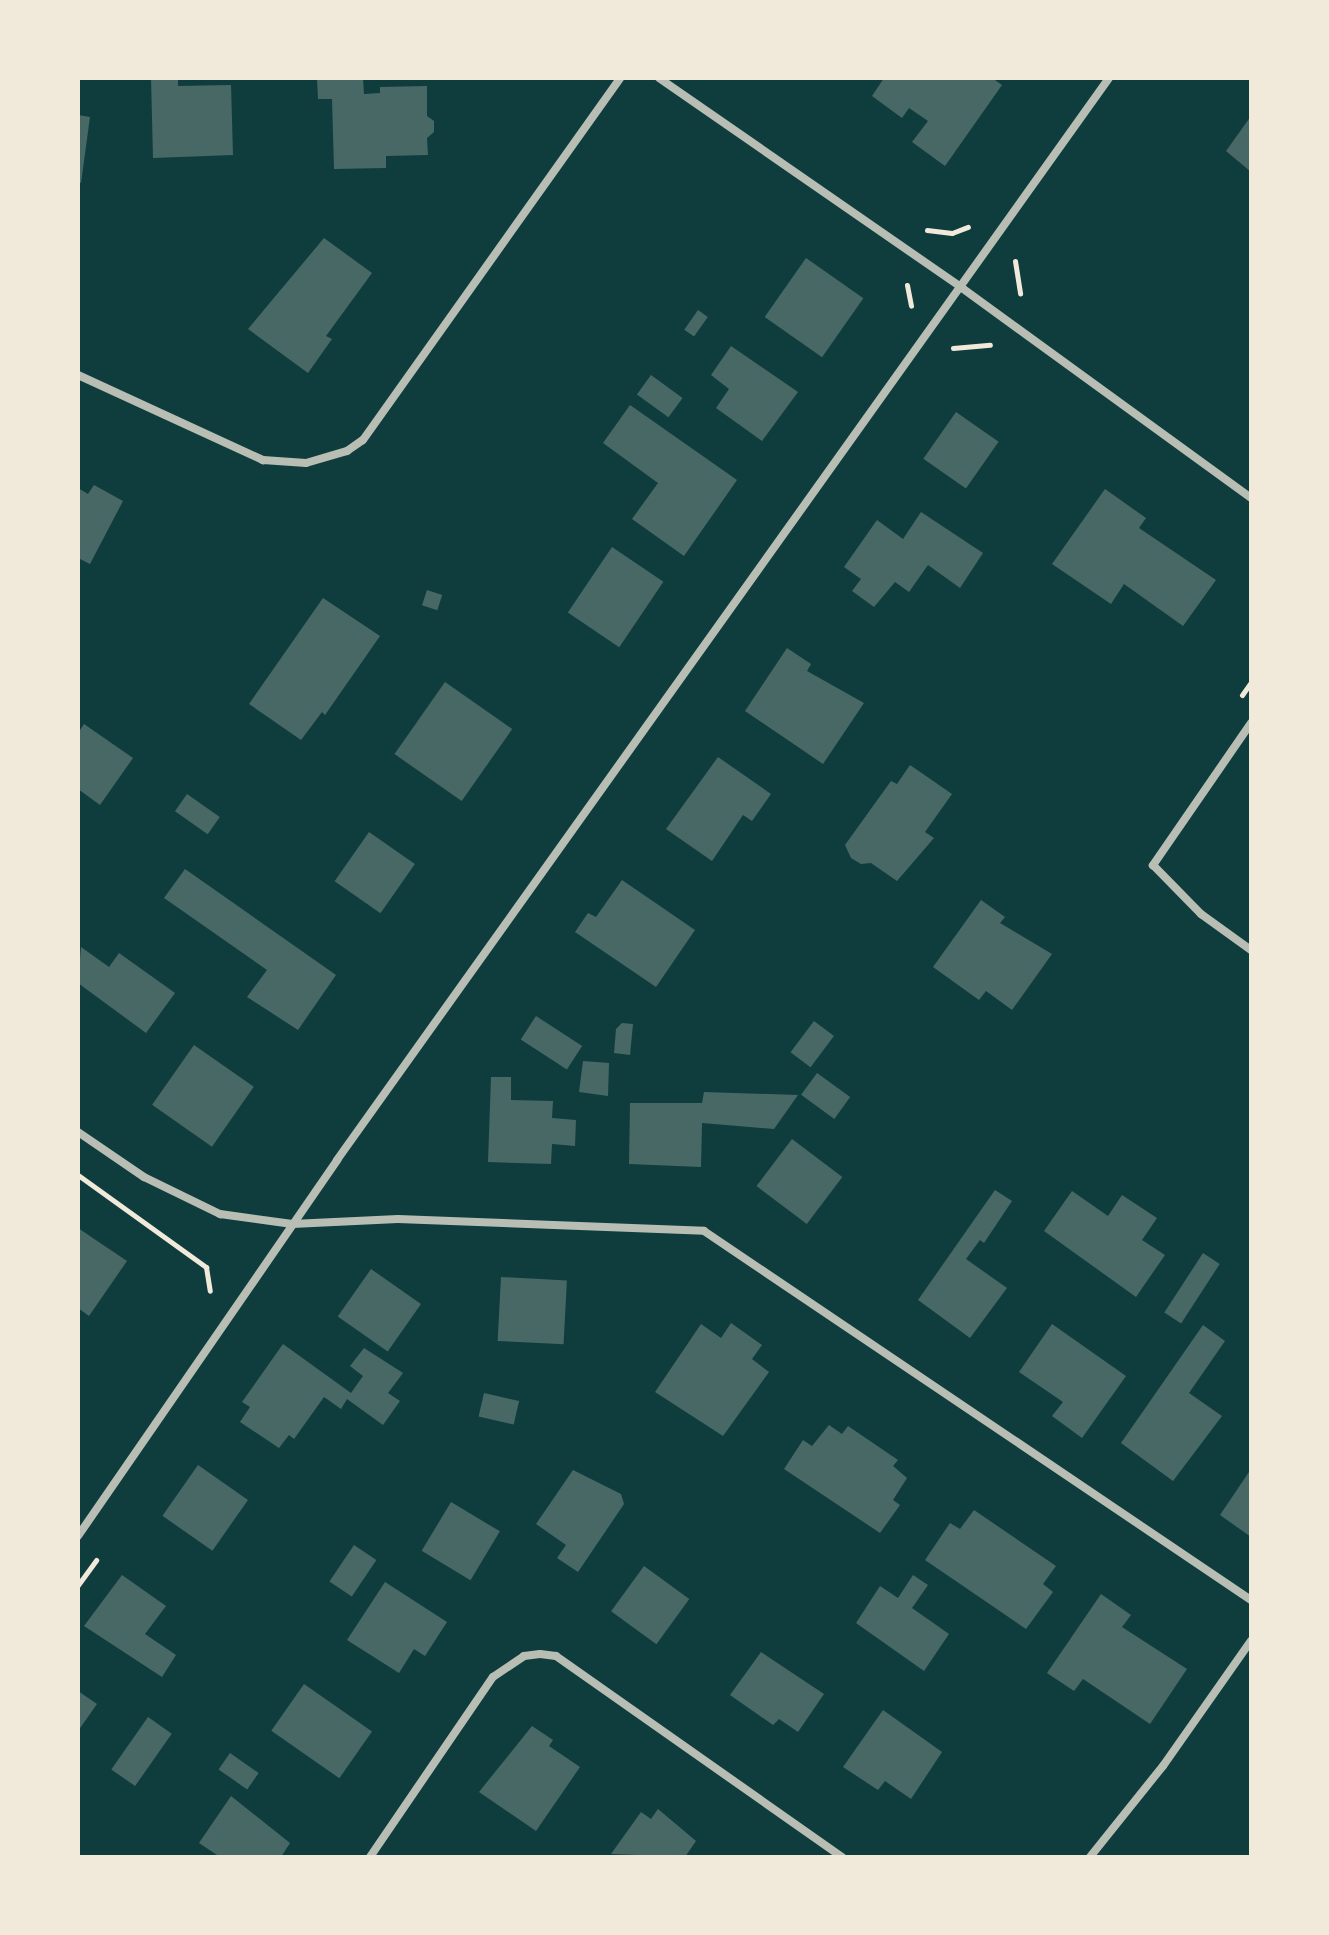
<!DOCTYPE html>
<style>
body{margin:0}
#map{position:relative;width:1329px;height:1935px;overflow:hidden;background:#0f3d3e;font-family:Jost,sans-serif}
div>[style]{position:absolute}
.building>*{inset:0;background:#486865;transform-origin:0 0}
.path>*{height:5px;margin:-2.5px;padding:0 2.5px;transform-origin:2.5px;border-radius:2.5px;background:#f1e9da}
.minor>*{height:8px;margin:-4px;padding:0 4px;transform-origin:4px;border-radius:4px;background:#b8beb3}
span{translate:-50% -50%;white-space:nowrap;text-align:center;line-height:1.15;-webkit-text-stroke:8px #f1e9da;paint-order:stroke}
.frame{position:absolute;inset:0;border:80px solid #f1e9da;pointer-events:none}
</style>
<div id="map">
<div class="building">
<div style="clip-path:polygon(151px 78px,178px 78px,178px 86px,231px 85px,233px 155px,153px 158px)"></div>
<div style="clip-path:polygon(317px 78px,363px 78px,364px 94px,380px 93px,380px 87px,427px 86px,427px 116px,434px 121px,434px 132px,427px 138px,428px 155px,386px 156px,386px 168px,334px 169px,332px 99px,318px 99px)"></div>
<div style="clip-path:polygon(884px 78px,992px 78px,1002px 85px,945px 166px,912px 142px,928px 121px,909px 108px,902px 118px,872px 96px)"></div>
<div style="clip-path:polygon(78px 115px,90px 117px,81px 183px,78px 182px)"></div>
<div style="clip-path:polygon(1251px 116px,1251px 172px,1226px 151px)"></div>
<div style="clip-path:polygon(324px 238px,372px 273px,326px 336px,332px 339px,308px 373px,248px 329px)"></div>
<div style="left:806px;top:258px;width:70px;height:72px;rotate:35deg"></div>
<div style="left:698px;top:310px;width:12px;height:24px;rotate:35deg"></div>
<div style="clip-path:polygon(731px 346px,798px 392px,762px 441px,716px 408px,729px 389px,711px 375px)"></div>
<div style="left:651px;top:375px;width:39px;height:24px;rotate:36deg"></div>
<div style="clip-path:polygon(630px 405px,737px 480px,684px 556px,632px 519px,658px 483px,603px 443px)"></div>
<div style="left:956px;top:412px;width:52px;height:57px;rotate:35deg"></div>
<div style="clip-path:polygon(94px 485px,123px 501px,90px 564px,78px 558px,78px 488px,88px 494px)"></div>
<div style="clip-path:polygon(1105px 489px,1146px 518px,1139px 528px,1216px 580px,1183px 626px,1124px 584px,1111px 604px,1052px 564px)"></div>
<div style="clip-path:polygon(921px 512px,983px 553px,960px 588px,928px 565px,909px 592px,895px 582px,874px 607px,852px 591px,861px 579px,844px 567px,877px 520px,903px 539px)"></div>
<div style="left:612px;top:547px;width:62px;height:79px;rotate:34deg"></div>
<div style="left:427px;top:590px;width:16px;height:16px;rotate:18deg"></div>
<div style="clip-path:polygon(323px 598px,380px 636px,325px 715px,322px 712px,301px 740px,249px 704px)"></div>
<div style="clip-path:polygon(787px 648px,811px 664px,807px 671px,864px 703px,823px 764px,745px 711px)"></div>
<div style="left:445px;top:682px;width:82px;height:88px;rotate:35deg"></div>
<div style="clip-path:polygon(84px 724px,133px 758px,100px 805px,78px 789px,78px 733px)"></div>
<div style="clip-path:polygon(718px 757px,771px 794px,752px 821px,743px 815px,712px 861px,666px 829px)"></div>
<div style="clip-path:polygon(910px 765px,952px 794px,925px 832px,934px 838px,897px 881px,871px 863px,861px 864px,851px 858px,845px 845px,891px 781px,897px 784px)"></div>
<div style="left:187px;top:794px;width:40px;height:21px;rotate:35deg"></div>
<div style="left:369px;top:832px;width:56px;height:60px;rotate:35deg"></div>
<div style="clip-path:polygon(185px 869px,336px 975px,298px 1030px,247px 997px,267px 970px,164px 898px)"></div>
<div style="clip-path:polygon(622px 880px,695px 930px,656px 987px,575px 932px,588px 913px,596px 917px)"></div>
<div style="clip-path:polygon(981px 900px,1005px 917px,1000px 923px,1052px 954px,1012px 1010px,986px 991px,979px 1000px,933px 967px)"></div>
<div style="clip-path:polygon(81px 947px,109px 967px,119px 953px,175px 993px,146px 1033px,78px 983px)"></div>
<div style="left:536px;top:1016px;width:55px;height:28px;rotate:33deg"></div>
<div style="left:814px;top:1021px;width:25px;height:39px;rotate:37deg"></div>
<div style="clip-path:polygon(622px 1023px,633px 1024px,630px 1055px,614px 1053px,616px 1029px)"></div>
<div style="left:194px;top:1045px;width:73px;height:73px;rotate:35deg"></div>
<div style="clip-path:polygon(583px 1061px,609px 1063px,608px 1096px,579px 1092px)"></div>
<div style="left:817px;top:1073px;width:41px;height:27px;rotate:36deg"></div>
<div style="clip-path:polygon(491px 1077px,511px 1077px,511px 1100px,553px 1101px,552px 1118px,576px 1120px,575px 1146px,552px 1144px,551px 1164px,488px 1162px)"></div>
<div style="clip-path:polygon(704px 1092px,798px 1095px,774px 1129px,702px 1123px,701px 1167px,629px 1164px,630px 1103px,702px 1103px)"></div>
<div style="left:792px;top:1139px;width:63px;height:59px;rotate:37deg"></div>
<div style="clip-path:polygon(995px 1190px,1012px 1201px,984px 1243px,980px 1240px,966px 1259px,1007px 1288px,970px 1338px,918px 1300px)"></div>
<div style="clip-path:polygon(1072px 1191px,1108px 1216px,1122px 1195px,1157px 1218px,1142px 1240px,1165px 1255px,1136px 1297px,1044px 1231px)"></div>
<div style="clip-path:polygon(78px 1228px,127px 1261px,89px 1316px,78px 1308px)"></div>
<div style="left:1203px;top:1253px;width:20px;height:71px;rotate:33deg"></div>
<div style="left:371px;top:1269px;width:61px;height:58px;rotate:35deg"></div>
<div style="left:501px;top:1277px;width:66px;height:64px;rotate:3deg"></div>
<div style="clip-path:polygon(731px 1323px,762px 1345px,752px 1359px,769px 1372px,723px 1436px,655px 1392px,701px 1324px,721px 1338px)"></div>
<div style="clip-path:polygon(1052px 1324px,1126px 1376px,1082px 1438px,1052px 1416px,1063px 1402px,1019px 1372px)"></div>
<div style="clip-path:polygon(1203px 1325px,1225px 1341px,1189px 1393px,1222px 1416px,1173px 1481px,1121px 1443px)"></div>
<div style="clip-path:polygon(283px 1344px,351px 1393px,363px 1376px,350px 1366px,364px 1348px,403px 1373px,388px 1393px,400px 1401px,383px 1425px,347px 1399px,341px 1409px,324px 1397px,294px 1439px,289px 1435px,279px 1448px,240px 1422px,250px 1407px,242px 1402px)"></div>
<div style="left:484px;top:1393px;width:36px;height:24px;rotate:13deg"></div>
<div style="clip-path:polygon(829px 1425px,842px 1434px,848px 1426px,898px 1460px,893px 1466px,907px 1478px,893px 1500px,900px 1505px,880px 1533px,784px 1469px,803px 1440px,812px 1446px)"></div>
<div style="left:198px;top:1465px;width:61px;height:62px;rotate:35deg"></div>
<div style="clip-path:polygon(1251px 1469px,1251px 1537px,1220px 1515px)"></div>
<div style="clip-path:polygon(573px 1470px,621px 1494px,624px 1504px,578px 1572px,557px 1558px,566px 1545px,536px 1524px)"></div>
<div style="left:451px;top:1502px;width:57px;height:57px;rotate:31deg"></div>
<div style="clip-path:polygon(974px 1510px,1056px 1566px,1043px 1584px,1053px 1592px,1026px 1629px,925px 1560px,950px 1523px,960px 1529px)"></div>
<div style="left:354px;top:1545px;width:27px;height:44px;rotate:34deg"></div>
<div style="left:644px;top:1566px;width:56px;height:56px;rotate:36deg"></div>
<div style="clip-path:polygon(122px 1575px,166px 1606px,145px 1634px,176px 1655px,162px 1677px,84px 1626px)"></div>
<div style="clip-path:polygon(913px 1575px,928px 1585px,912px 1608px,949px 1634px,924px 1671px,856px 1623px,880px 1586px,898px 1598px)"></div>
<div style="clip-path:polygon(385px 1582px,447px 1622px,425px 1656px,414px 1649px,399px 1673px,347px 1640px)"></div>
<div style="clip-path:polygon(1101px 1594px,1131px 1615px,1122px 1627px,1187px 1669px,1150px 1724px,1083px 1679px,1074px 1691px,1047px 1673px)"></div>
<div style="clip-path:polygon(761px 1652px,824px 1694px,798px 1732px,779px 1719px,773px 1725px,730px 1695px)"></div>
<div style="left:304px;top:1684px;width:83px;height:57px;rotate:35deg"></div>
<div style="clip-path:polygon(78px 1691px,97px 1704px,78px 1731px)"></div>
<div style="clip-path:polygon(883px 1710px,942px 1752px,911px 1799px,885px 1781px,878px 1790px,843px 1767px)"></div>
<div style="left:148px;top:1717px;width:29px;height:64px;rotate:35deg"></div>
<div style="clip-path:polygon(532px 1726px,553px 1740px,549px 1746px,580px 1767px,536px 1831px,479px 1792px)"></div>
<div style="left:230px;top:1753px;width:35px;height:20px;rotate:35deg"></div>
<div style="clip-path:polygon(231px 1796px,290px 1843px,281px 1857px,220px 1857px,199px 1843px)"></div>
<div style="clip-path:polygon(658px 1809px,696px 1841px,685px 1857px,611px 1854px,641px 1812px,651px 1819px)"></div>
</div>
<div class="path">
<div style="left:927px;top:230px;width:25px;rotate:7deg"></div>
<div style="left:952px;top:233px;width:17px;rotate:-21deg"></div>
<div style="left:1015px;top:261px;width:33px;rotate:81deg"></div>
<div style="left:907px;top:285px;width:21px;rotate:79deg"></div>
<div style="left:953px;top:348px;width:37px;rotate:-5deg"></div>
<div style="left:1242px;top:695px;width:16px;rotate:-55deg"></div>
<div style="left:78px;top:1175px;width:158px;rotate:35.7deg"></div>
<div style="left:206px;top:1267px;width:24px;rotate:81deg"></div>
<div style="left:78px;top:1585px;width:31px;rotate:-54deg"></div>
</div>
<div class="minor">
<div style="left:659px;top:78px;width:369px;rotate:34.7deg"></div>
<div style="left:962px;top:288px;width:357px;rotate:36deg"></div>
<div style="left:78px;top:375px;width:204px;rotate:24.7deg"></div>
<div style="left:263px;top:460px;width:43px;rotate:4deg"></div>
<div style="left:306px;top:463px;width:43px;rotate:-16.3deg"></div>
<div style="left:347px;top:451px;width:19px;rotate:-35deg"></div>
<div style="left:363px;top:440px;width:444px;rotate:-54.6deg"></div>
<div style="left:1251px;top:723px;width:173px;rotate:124.6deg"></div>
<div style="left:1153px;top:865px;width:69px;rotate:45.6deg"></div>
<div style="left:1201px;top:914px;width:62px;rotate:35.8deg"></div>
<div style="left:78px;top:1132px;width:80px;rotate:34.3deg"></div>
<div style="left:144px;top:1177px;width:85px;rotate:26deg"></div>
<div style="left:220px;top:1214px;width:73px;rotate:7.9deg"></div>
<div style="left:292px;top:1224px;width:106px;rotate:-2.7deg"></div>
<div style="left:398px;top:1219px;width:306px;rotate:2.2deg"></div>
<div style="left:704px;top:1231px;width:660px;rotate:34deg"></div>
<div style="left:78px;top:1536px;width:457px;rotate:-55.4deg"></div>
<div style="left:337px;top:1160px;width:1329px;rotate:-54.49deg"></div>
<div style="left:370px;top:1857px;width:218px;rotate:-55.7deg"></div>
<div style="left:493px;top:1677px;width:37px;rotate:-34deg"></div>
<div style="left:524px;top:1656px;width:16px;rotate:-7deg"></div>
<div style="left:540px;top:1654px;width:16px;rotate:7deg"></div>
<div style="left:556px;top:1656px;width:350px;rotate:35.1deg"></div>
<div style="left:1090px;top:1857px;width:117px;rotate:-51.3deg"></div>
<div style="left:1163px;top:1766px;width:153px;rotate:-54.9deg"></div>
</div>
<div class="frame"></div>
</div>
